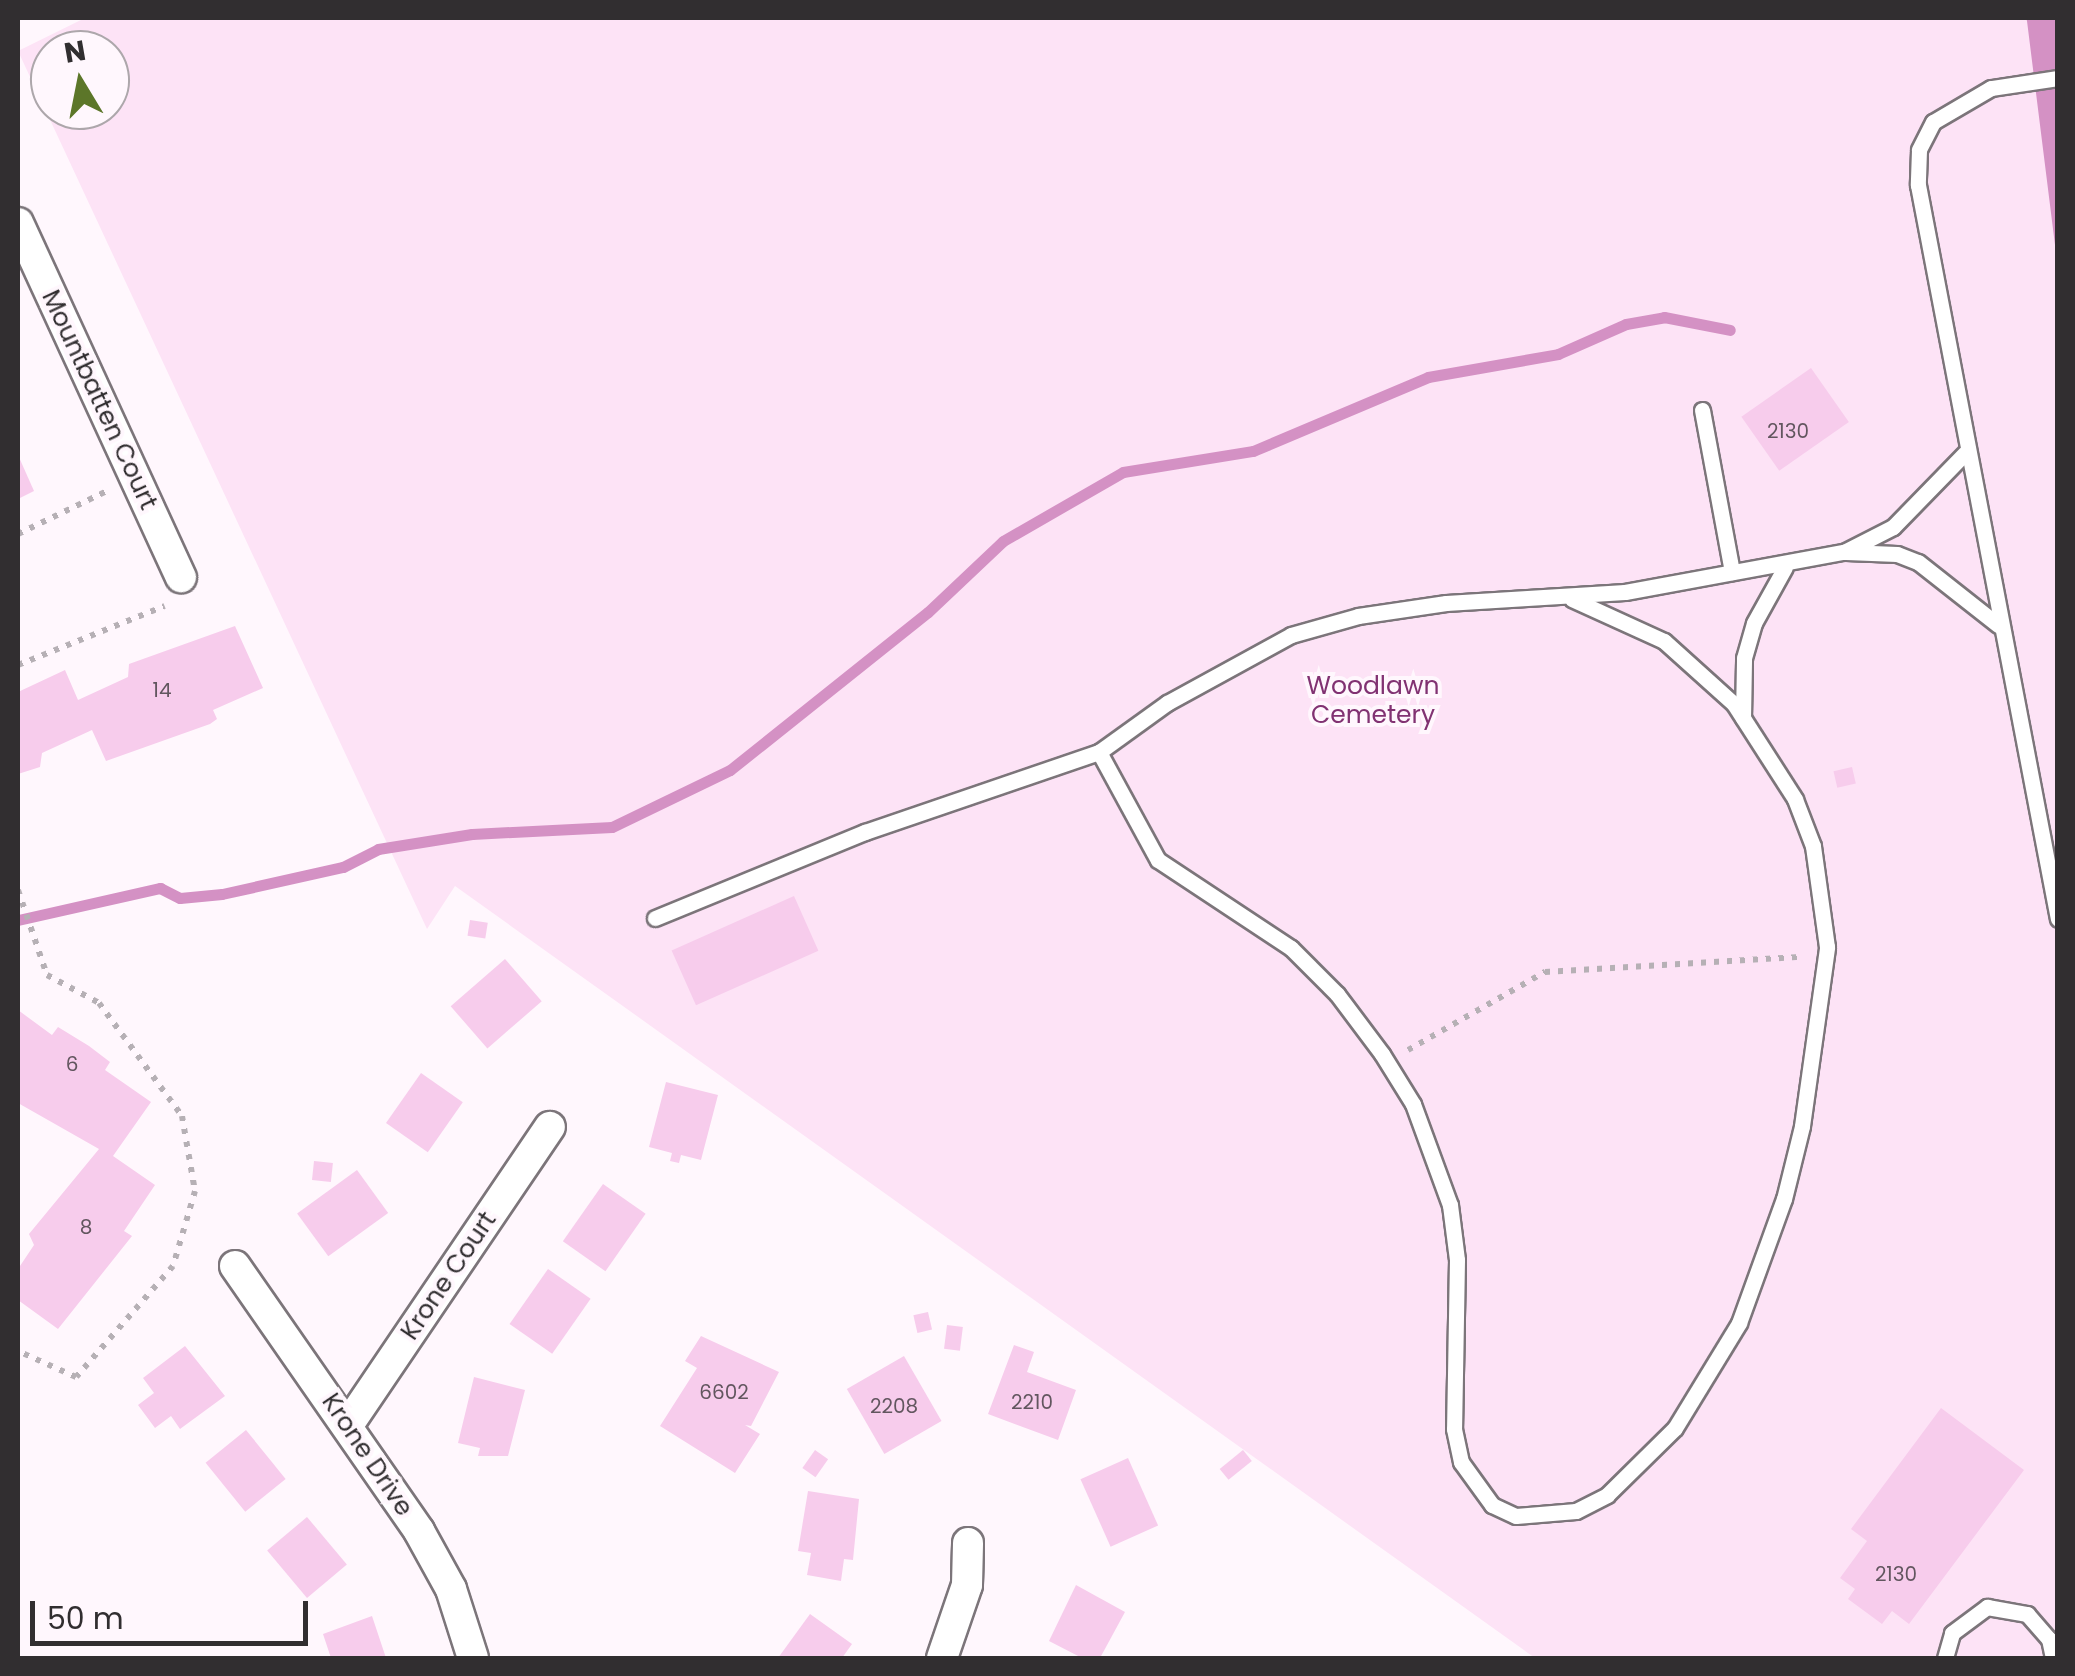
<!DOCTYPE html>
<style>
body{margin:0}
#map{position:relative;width:2075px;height:1676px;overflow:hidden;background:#fff7fd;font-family:Poppins,sans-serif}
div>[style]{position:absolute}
.green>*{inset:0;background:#fde3f6}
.water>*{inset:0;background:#d491c4}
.stream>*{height:11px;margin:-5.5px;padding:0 5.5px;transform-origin:5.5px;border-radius:5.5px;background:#d491c4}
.building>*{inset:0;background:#f7ccec;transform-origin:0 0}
.path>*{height:6px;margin-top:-3px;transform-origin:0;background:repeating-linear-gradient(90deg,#b6b0b5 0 5px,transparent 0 13px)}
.roads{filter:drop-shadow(2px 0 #7c757a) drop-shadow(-2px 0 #7c757a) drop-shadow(0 2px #7c757a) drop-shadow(0 -2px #7c757a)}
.service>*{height:15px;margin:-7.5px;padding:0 7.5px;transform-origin:7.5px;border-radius:7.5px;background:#fff}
.minor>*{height:30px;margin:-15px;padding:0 15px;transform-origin:15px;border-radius:15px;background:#fff}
span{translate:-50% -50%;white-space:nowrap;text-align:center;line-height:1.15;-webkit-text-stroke:8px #fff7fd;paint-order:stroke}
.number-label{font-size:20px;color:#62565f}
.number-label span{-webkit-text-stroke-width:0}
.street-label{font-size:25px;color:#312e30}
.park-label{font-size:25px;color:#813272}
.frame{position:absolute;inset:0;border:20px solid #312e30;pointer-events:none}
.north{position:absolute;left:30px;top:30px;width:100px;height:100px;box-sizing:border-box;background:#fff7fd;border:2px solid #ada7ab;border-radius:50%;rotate:350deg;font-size:28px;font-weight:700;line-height:40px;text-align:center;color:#312e30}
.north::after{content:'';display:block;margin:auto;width:35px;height:45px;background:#5c7629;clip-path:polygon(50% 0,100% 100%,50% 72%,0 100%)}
.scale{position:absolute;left:30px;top:1601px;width:278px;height:45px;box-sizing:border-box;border:5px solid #312e30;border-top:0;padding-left:12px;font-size:30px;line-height:35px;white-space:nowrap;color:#312e30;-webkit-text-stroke:8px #fff7fd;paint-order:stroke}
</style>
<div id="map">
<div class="green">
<div style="clip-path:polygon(evenodd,85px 18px,2057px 18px,2057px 1658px,1535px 1658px,455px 886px,427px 929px,18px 51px,85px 18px,50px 50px,110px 50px,110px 110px,50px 110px,50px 50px)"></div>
</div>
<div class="water">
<div style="clip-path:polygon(2026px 18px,2057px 18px,2057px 261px,2027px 21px)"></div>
</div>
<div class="stream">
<div style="left:18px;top:920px;width:146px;rotate:-12.7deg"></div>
<div style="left:160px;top:888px;width:22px;rotate:27deg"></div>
<div style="left:180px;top:898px;width:42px;rotate:-5.4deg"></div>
<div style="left:222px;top:894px;width:124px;rotate:-12.6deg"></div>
<div style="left:343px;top:867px;width:39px;rotate:-27deg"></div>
<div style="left:378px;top:849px;width:95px;rotate:-9.1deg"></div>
<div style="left:472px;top:834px;width:140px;rotate:-2.9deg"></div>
<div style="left:612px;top:827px;width:131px;rotate:-25.8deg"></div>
<div style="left:730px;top:770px;width:253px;rotate:-38.6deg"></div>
<div style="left:928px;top:612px;width:103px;rotate:-43.4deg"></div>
<div style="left:1003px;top:541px;width:138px;rotate:-29.9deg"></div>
<div style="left:1123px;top:472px;width:132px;rotate:-9.2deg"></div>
<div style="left:1253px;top:451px;width:190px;rotate:-22.9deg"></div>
<div style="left:1428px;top:377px;width:132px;rotate:-10deg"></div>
<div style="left:1558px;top:354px;width:74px;rotate:-23.8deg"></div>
<div style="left:1626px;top:324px;width:39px;rotate:-10deg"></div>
<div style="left:1664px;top:317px;width:67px;rotate:11.1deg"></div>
</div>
<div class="building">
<div style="left:1811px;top:368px;width:66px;height:85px;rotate:55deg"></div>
<div style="clip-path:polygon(18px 455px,34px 491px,18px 499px)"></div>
<div style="clip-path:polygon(235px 626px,263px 688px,213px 710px,217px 719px,210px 724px,106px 761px,92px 730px,42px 753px,40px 767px,18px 774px,18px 692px,65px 670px,78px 700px,128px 677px,129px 664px)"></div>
<div style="left:1852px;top:767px;width:17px;height:19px;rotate:77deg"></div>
<div style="left:794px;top:896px;width:60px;height:134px;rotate:66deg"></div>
<div style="left:470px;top:920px;width:18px;height:16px;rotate:9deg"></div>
<div style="left:505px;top:959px;width:56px;height:72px;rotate:49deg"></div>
<div style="clip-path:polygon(18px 1010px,52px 1035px,58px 1027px,89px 1046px,110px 1062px,105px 1070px,151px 1102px,113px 1156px,155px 1185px,124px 1231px,132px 1236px,58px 1329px,18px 1300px,18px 1269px,34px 1245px,29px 1234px,99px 1149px,18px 1103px)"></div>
<div style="left:421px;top:1073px;width:51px;height:61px;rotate:35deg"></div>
<div style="clip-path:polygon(666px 1082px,718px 1095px,701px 1160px,681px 1155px,679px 1163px,670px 1161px,672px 1153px,649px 1147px)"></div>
<div style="left:314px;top:1161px;width:19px;height:19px;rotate:6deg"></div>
<div style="left:357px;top:1170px;width:53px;height:74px;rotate:54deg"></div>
<div style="left:603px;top:1184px;width:52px;height:70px;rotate:35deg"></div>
<div style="left:548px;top:1269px;width:52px;height:67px;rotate:35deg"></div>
<div style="left:928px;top:1312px;width:18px;height:15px;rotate:77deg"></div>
<div style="left:947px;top:1325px;width:16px;height:24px;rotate:7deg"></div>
<div style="clip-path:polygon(701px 1336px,779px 1372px,751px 1426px,745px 1425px,760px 1434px,735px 1473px,660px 1426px,697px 1368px,685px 1361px)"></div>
<div style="clip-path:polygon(1014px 1345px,1034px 1352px,1027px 1372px,1076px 1390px,1058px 1440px,988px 1414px)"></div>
<div style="clip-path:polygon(185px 1346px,225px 1396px,180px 1429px,171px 1416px,155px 1428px,138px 1405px,154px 1393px,143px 1378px)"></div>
<div style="left:904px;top:1356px;width:75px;height:66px;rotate:60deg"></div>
<div style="clip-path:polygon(474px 1377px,525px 1390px,508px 1456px,478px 1456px,480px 1448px,458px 1443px)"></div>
<div style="clip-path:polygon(1941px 1408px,2024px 1470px,1909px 1624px,1892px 1611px,1882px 1624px,1848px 1599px,1855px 1589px,1840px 1578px,1867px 1541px,1851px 1529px)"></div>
<div style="left:246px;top:1430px;width:63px;height:52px;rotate:51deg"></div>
<div style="left:815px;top:1450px;width:16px;height:22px;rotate:35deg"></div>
<div style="left:1243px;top:1450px;width:14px;height:30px;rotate:51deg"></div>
<div style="left:1128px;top:1458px;width:74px;height:52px;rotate:66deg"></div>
<div style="clip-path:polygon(808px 1491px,859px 1499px,853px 1560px,844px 1559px,841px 1581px,807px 1575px,811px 1553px,798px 1551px)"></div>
<div style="left:307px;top:1517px;width:62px;height:52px;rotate:50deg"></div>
<div style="clip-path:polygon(1076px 1585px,1125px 1612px,1100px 1658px,1082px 1658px,1049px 1641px)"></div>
<div style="clip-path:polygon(810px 1614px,852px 1644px,842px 1658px,778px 1658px)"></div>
<div style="clip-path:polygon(372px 1616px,386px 1658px,331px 1658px,323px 1634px)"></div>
</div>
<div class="path">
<div style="left:18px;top:534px;width:99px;rotate:-25.8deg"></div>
<div style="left:18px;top:665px;width:158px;rotate:-21.9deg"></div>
<div style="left:18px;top:890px;width:90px;rotate:71.2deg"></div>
<div style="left:47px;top:975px;width:59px;rotate:28.3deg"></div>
<div style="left:99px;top:1003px;width:140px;rotate:53.7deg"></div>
<div style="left:182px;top:1116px;width:76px;rotate:80.2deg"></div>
<div style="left:195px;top:1191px;width:78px;rotate:106.3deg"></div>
<div style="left:173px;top:1266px;width:147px;rotate:131.1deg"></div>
<div style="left:76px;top:1377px;width:64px;rotate:-155.9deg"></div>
<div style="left:1408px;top:1050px;width:158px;rotate:-29.7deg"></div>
<div style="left:1545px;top:972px;width:255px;rotate:-3.4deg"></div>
</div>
<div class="roads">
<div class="service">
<div style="left:2058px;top:78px;width:68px;rotate:171.5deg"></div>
<div style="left:1991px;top:88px;width:67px;rotate:149.6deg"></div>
<div style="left:1933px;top:122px;width:31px;rotate:117deg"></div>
<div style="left:1919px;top:150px;width:35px;rotate:92deg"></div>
<div style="left:1918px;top:185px;width:747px;rotate:79.2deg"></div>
<div style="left:1702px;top:410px;width:165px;rotate:79.5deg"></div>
<div style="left:1846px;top:552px;width:51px;rotate:2.2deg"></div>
<div style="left:1897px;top:554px;width:22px;rotate:21deg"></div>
<div style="left:1918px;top:562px;width:102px;rotate:38.2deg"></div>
<div style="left:1743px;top:718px;width:60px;rotate:-89deg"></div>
<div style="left:1744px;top:658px;width:36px;rotate:-74deg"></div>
<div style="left:1754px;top:623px;width:64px;rotate:-61deg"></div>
<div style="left:1099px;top:752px;width:123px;rotate:61.4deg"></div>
<div style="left:1158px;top:860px;width:159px;rotate:33.5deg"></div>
<div style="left:1291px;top:948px;width:65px;rotate:45deg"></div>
<div style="left:1337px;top:994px;width:75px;rotate:53.1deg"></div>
<div style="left:1382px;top:1054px;width:59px;rotate:58.2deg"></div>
<div style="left:1413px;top:1104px;width:108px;rotate:69.9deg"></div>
<div style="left:1450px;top:1205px;width:55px;rotate:82.7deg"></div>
<div style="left:1457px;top:1260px;width:169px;rotate:91deg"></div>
<div style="left:1454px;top:1429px;width:34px;rotate:78deg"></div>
<div style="left:1461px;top:1462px;width:53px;rotate:54.2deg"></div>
<div style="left:1492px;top:1505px;width:26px;rotate:25deg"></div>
<div style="left:1516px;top:1516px;width:60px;rotate:-4.8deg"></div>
<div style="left:1576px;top:1511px;width:35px;rotate:-27deg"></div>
<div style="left:1607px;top:1495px;width:95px;rotate:-44.6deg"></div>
<div style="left:1675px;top:1428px;width:123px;rotate:-58.6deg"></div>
<div style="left:1739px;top:1323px;width:132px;rotate:-70.1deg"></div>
<div style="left:1784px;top:1199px;width:75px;rotate:-76.1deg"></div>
<div style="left:1802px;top:1126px;width:181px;rotate:-82deg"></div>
<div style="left:1827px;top:947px;width:102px;rotate:-97.9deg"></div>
<div style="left:1813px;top:846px;width:50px;rotate:-111deg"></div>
<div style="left:1795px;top:799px;width:113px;rotate:-122.7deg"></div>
<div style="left:1734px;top:704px;width:94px;rotate:-138deg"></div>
<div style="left:1664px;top:641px;width:101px;rotate:-155.5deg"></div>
<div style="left:655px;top:918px;width:227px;rotate:-22.3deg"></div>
<div style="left:865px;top:832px;width:247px;rotate:-18.9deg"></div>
<div style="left:1099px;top:752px;width:84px;rotate:-35.8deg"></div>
<div style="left:1167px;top:703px;width:141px;rotate:-28.7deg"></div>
<div style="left:1291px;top:635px;width:70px;rotate:-15.8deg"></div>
<div style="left:1358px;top:616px;width:89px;rotate:-8.4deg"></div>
<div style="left:1446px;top:603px;width:179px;rotate:-3.5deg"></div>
<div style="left:1625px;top:592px;width:223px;rotate:-10.4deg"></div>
<div style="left:1844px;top:552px;width:55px;rotate:-27deg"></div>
<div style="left:1893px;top:527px;width:103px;rotate:-45.8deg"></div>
<div style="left:1945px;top:1658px;width:26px;rotate:-74deg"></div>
<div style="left:1952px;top:1633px;width:44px;rotate:-36.6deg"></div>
<div style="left:1987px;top:1607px;width:41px;rotate:9.9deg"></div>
<div style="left:2027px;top:1614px;width:33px;rotate:49deg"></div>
<div style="left:2049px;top:1639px;width:19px;rotate:78deg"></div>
</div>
<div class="minor">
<div style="left:18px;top:223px;width:390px;rotate:65.3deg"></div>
<div style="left:235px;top:1266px;width:323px;rotate:55.2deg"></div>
<div style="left:419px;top:1531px;width:66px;rotate:61.1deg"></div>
<div style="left:451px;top:1589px;width:72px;rotate:72.3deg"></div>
<div style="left:348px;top:1425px;width:360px;rotate:-55.9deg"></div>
<div style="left:942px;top:1658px;width:77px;rotate:-71.1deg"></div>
<div style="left:967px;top:1585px;width:42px;rotate:-88.6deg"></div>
</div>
</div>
<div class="number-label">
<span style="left:1788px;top:431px">2130</span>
<span style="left:162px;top:690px">14</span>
<span style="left:72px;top:1064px">6</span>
<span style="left:86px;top:1227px">8</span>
<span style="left:724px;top:1392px">6602</span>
<span style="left:1032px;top:1402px">2210</span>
<span style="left:894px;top:1406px">2208</span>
<span style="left:1896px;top:1574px">2130</span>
</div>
<div class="street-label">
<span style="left:99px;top:400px;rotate:65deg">Mountbatten Court</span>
<span style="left:449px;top:1276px;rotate:-56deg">Krone Court</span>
<span style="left:367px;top:1455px;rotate:56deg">Krone Drive</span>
</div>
<div class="park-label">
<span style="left:1373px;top:701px">Woodlawn<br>Cemetery</span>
</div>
<div class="frame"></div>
<div class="north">N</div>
<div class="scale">50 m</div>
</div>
